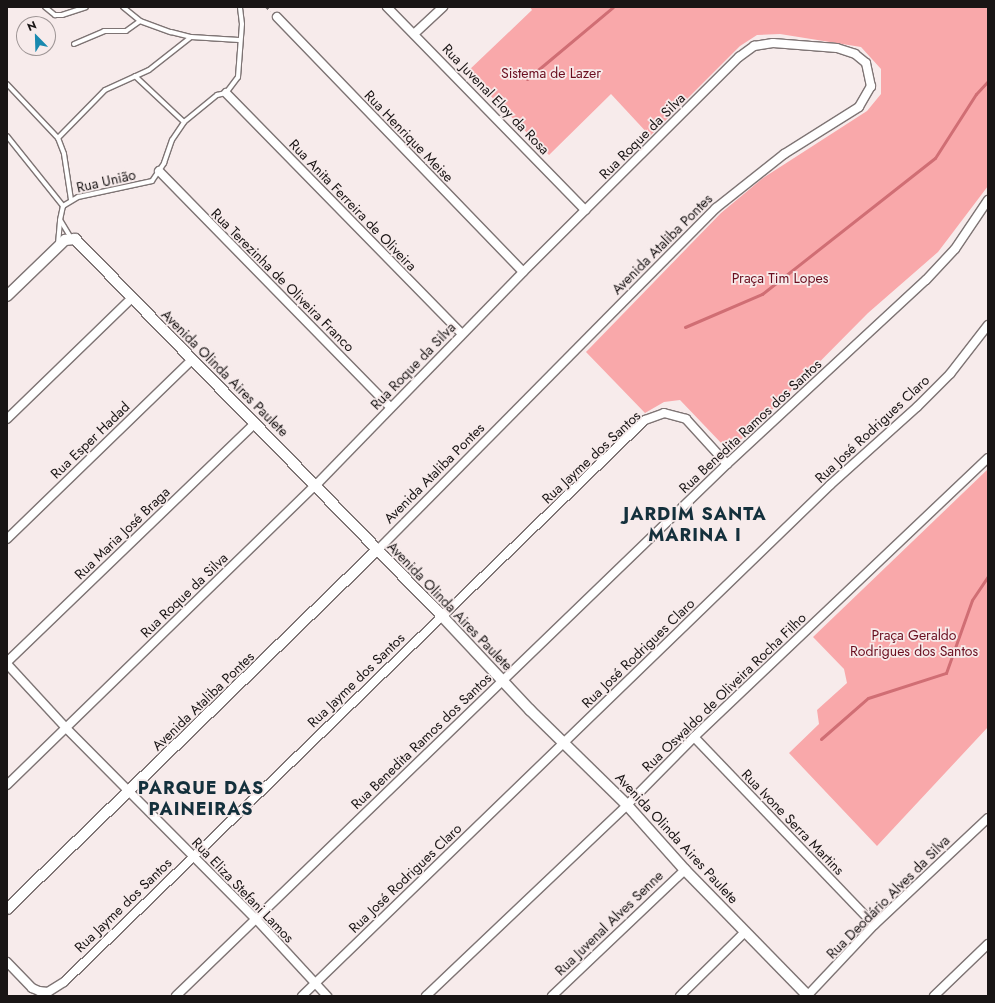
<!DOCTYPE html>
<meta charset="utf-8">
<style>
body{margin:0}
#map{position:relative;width:995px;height:1003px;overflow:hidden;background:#f7ebeb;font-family:Jost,sans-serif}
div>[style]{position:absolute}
.green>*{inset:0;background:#f9a8aa}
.stream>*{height:3px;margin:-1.5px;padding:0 1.5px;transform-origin:1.5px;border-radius:1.5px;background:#d06e74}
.path>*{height:2px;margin-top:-1px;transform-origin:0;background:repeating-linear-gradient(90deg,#7f7777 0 3px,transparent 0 6px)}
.roads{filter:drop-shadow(1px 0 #7e7474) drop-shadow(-1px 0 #7e7474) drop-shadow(0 1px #7e7474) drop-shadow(0 -1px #7e7474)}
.service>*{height:4px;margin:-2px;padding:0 2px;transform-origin:2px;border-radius:2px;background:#fff}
.minor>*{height:8px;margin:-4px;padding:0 4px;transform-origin:4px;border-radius:4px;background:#fff}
.tertiary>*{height:10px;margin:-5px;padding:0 5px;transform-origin:5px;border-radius:5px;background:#fff}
span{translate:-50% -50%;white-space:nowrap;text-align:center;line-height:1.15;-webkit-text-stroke:3.5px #f7ebeb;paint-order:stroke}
.park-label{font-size:14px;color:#6a0e1f}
.street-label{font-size:14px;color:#191515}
.district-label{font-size:18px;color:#14303c;font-weight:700;letter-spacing:1px}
.frame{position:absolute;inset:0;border:8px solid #191515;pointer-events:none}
.north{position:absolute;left:16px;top:16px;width:40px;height:40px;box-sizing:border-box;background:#f7ebeb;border:1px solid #9e9595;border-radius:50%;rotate:337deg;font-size:11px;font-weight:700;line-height:16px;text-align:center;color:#191515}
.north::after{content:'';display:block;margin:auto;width:14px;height:18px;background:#1989af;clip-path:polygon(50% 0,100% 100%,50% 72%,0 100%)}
</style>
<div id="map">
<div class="green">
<div style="clip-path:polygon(530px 7px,988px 7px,988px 186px,938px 252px,868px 313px,750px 432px,732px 447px,724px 446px,680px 400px,664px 402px,645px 413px,586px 352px,721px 213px,763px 178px,867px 111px,881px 94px,881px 69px,861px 47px,780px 34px,757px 35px,740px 46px,650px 136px,611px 94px,549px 155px,467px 72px,532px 10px)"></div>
<div style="clip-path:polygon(988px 469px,988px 727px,877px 846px,789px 753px,819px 724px,817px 710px,847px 683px,844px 669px,813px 637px)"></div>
</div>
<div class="stream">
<div style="left:527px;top:79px;width:112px;rotate:-39.9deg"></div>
<div style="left:685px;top:327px;width:84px;rotate:-23.2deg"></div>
<div style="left:762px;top:294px;width:220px;rotate:-38.2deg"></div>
<div style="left:935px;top:158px;width:76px;rotate:-57.4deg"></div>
<div style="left:976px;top:94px;width:18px;rotate:-47deg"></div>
<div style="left:821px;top:739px;width:62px;rotate:-41.1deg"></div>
<div style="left:868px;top:698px;width:82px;rotate:-17.8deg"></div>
<div style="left:946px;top:673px;width:77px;rotate:-70.4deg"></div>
<div style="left:972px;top:600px;width:29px;rotate:-56deg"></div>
</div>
<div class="path">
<div style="left:266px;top:7px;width:6px;rotate:45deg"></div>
</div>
<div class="roads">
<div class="service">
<div style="left:45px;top:7px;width:13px;rotate:39deg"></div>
<div style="left:55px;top:15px;width:7px"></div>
<div style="left:62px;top:15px;width:25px;rotate:-18deg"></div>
<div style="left:123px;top:7px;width:22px;rotate:39deg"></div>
<div style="left:140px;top:21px;width:33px;rotate:20deg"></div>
<div style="left:171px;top:32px;width:21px;rotate:14deg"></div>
<div style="left:191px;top:37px;width:48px;rotate:3.6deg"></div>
<div style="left:74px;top:44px;width:33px;rotate:-23deg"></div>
<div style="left:104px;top:31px;width:22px"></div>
<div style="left:126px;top:31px;width:17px;rotate:-36deg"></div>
<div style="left:135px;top:76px;width:67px;rotate:43.2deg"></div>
<div style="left:7px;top:84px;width:74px;rotate:46.6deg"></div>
<div style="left:58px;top:138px;width:17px;rotate:69deg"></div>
<div style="left:64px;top:154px;width:47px;rotate:81.3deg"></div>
<div style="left:7px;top:136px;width:90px;rotate:51.3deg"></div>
<div style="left:58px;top:138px;width:67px;rotate:-45.6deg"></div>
<div style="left:105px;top:90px;width:48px;rotate:-24.4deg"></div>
<div style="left:149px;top:70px;width:53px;rotate:-38.2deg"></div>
<div style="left:71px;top:238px;width:21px;rotate:-121deg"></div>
<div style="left:60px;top:220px;width:14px;rotate:-78deg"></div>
<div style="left:63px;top:206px;width:17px;rotate:-31deg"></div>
<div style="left:78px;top:197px;width:76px;rotate:-12.2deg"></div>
<div style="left:152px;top:181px;width:22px;rotate:-56deg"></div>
<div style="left:164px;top:163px;width:24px;rotate:-71deg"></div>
<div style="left:172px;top:140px;width:22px;rotate:-56deg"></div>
<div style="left:184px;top:122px;width:43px;rotate:-39.3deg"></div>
<div style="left:217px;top:95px;width:9px;rotate:-13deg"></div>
<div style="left:226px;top:93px;width:20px;rotate:-53deg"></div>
<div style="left:238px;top:77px;width:53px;rotate:-85.7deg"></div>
<div style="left:242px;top:24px;width:17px;rotate:-97deg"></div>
<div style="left:58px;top:244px;width:23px;rotate:-85deg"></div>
</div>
<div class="minor">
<div style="left:387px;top:7px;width:284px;rotate:45.7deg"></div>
<div style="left:277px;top:17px;width:354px;rotate:46deg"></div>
<div style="left:414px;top:34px;width:40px;rotate:-43deg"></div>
<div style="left:226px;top:93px;width:337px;rotate:45.6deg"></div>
<div style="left:159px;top:171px;width:330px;rotate:45.6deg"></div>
<div style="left:7px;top:419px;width:174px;rotate:-44.1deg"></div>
<div style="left:7px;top:539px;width:257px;rotate:-44.1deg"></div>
<div style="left:7px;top:662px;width:344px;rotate:-43.9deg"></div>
<div style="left:7px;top:664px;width:87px;rotate:47.3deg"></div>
<div style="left:66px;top:728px;width:269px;rotate:45.2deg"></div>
<div style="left:256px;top:919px;width:105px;rotate:47.3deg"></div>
<div style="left:694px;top:737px;width:260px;rotate:46.2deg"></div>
<div style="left:7px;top:785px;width:429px;rotate:-44.2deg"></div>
<div style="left:315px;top:486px;width:298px;rotate:-45.8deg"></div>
<div style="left:523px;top:272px;width:305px;rotate:-44.9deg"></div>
<div style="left:739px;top:57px;width:19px;rotate:-36deg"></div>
<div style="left:754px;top:46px;width:19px;rotate:-9deg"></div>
<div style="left:773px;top:43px;width:64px;rotate:4.5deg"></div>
<div style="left:837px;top:48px;width:19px;rotate:18deg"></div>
<div style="left:855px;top:54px;width:14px;rotate:39deg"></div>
<div style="left:866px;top:63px;width:24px;rotate:78deg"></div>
<div style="left:871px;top:86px;width:24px;rotate:120deg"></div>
<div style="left:859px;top:107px;width:89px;rotate:147.9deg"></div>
<div style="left:784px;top:154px;width:87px;rotate:141.5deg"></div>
<div style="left:716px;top:208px;width:482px;rotate:134.7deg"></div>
<div style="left:7px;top:962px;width:36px;rotate:46deg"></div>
<div style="left:32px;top:988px;width:8px;rotate:23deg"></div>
<div style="left:39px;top:991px;width:9px;rotate:6deg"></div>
<div style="left:48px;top:992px;width:19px;rotate:-32deg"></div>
<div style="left:64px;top:982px;width:808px;rotate:-44.05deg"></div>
<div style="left:645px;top:420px;width:20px;rotate:-20deg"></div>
<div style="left:664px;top:413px;width:23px;rotate:15deg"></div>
<div style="left:686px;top:419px;width:61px;rotate:47.7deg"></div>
<div style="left:176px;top:996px;width:766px;rotate:-43.99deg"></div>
<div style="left:727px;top:464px;width:271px;rotate:-42.8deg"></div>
<div style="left:926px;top:280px;width:42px;rotate:-46.9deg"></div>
<div style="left:955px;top:249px;width:59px;rotate:-56deg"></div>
<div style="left:302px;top:996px;width:735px;rotate:-44.06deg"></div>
<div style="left:830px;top:485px;width:117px;rotate:-41.9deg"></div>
<div style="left:917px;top:407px;width:47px;rotate:-45deg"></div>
<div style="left:950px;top:374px;width:62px;rotate:-52.2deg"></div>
<div style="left:426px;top:996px;width:277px;rotate:-43.5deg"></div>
<div style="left:627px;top:805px;width:95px;rotate:-45.4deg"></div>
<div style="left:694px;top:737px;width:405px;rotate:-43.5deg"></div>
<div style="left:552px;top:996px;width:183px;rotate:-43.5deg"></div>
<div style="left:680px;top:996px;width:91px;rotate:-44.6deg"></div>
<div style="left:807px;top:996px;width:98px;rotate:-46.7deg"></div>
<div style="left:874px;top:925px;width:156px;rotate:-43.2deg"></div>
<div style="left:934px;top:996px;width:75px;rotate:-43.9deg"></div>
</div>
<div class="tertiary">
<div style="left:7px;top:296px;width:81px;rotate:-44deg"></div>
<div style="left:65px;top:240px;width:10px;rotate:-6deg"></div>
<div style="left:75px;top:239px;width:526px;rotate:45.77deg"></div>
<div style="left:442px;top:616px;width:129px;rotate:46.9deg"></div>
<div style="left:530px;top:710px;width:136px;rotate:44.4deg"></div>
<div style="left:627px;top:805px;width:87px;rotate:48.3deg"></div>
<div style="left:685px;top:870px;width:176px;rotate:45.7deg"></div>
<div style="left:7px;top:909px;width:516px;rotate:-44.14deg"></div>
</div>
</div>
<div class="park-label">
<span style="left:551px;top:73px">Sistema de Lazer</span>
<span style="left:780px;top:278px">Praça Tim Lopes</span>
<span style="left:914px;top:643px">Praça Geraldo<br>Rodrigues dos Santos</span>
</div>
<div class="street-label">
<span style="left:496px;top:99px;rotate:46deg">Rua Juvenal Eloy da Rosa</span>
<span style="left:409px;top:136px;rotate:46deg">Rua Henrique Meise</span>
<span style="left:642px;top:136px;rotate:-45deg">Rua Roque da Silva</span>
<span style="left:106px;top:181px;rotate:-13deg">Rua União</span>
<span style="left:353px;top:205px;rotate:46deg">Rua Anita Ferreira de Oliveira</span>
<span style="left:662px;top:244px;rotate:-45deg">Avenida Ataliba Pontes</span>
<span style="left:283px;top:280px;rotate:45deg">Rua Terezinha de Oliveira Franco</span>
<span style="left:413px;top:366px;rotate:-46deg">Rua Roque da Silva</span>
<span style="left:225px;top:373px;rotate:45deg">Avenida Olinda Aires Paulete</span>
<span style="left:750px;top:426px;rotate:-43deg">Rua Benedita Ramos dos Santos</span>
<span style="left:872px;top:429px;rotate:-43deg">Rua José Rodrigues Claro</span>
<span style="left:90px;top:440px;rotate:-44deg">Rua Esper Hadad</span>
<span style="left:591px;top:457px;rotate:-43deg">Rua Jayme dos Santos</span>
<span style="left:434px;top:473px;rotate:-45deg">Avenida Ataliba Pontes</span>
<span style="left:122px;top:533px;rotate:-44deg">Rua Maria José Braga</span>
<span style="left:184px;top:595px;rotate:-44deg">Rua Roque da Silva</span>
<span style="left:450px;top:606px;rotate:46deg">Avenida Olinda Aires Paulete</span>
<span style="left:638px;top:653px;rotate:-44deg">Rua José Rodrigues Claro</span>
<span style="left:356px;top:680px;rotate:-44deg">Rua Jayme dos Santos</span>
<span style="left:724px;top:692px;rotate:-44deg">Rua Oswaldo de Oliveira Rocha Filho</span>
<span style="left:203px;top:701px;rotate:-44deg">Avenida Ataliba Pontes</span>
<span style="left:421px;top:741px;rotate:-44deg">Rua Benedita Ramos dos Santos</span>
<span style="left:793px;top:822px;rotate:46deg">Rua Ivone Serra Martins</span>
<span style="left:677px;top:838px;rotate:47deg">Avenida Olinda Aires Paulete</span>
<span style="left:405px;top:878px;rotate:-44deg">Rua José Rodrigues Claro</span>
<span style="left:243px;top:890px;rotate:46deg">Rua Eliza Stefani Lamos</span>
<span style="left:888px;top:897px;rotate:-45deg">Rua Deodário Alves da Silva</span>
<span style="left:123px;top:905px;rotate:-44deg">Rua Jayme dos Santos</span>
<span style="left:609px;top:923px;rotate:-44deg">Rua Juvenal Alves Senne</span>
</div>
<div class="district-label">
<span style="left:695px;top:525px">JARDIM SANTA<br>MARINA I</span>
<span style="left:201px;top:799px">PARQUE DAS<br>PAINEIRAS</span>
</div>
<div class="frame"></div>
<div class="north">N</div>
</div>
